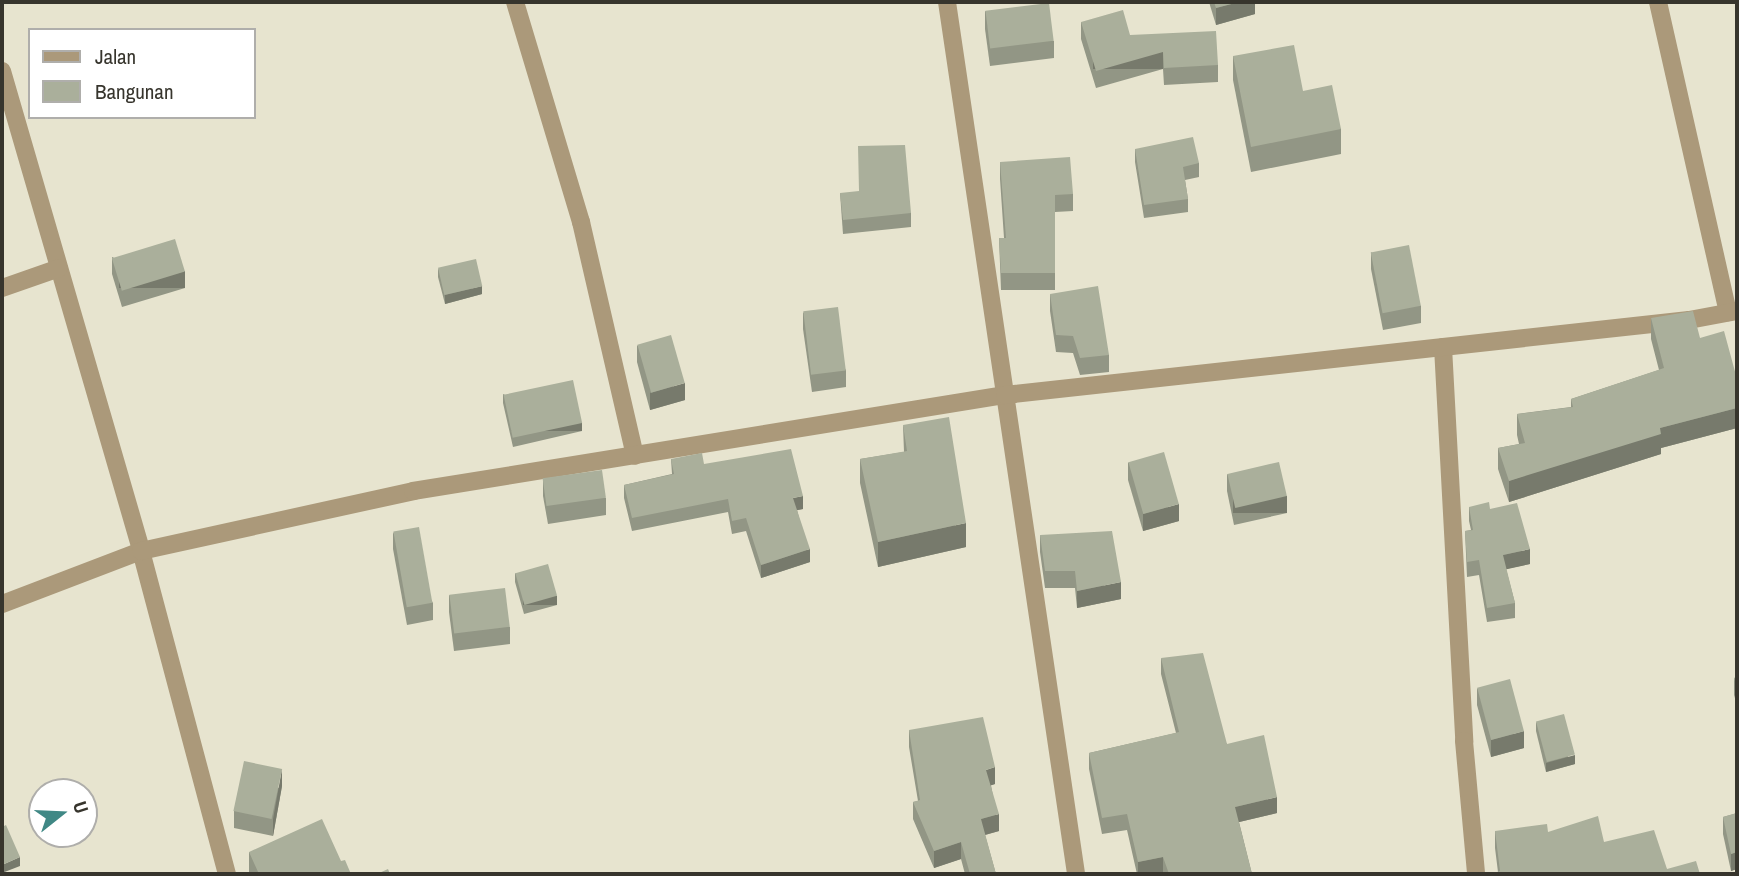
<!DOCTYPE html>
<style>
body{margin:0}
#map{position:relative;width:1739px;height:876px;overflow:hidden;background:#e7e4cf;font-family:"Archivo Narrow",sans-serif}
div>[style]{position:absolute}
.minor>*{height:18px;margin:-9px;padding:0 9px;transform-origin:9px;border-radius:9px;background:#ab997a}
.wall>*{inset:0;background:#929685}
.shaded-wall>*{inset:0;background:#777a6c;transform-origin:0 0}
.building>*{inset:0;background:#aaaf9b;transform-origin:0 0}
span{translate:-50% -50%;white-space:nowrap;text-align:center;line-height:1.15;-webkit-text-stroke:5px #fff;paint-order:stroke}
.frame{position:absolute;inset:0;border:4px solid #37352d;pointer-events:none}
.legend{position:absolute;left:28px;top:28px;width:228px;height:91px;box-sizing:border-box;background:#fff;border:2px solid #afaeab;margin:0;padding:9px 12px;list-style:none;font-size:21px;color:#37352d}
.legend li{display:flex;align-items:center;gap:14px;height:35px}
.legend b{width:35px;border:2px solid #afaeab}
.north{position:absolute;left:28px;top:778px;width:70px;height:70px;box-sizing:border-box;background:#fff;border:2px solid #afaeab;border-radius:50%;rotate:72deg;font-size:19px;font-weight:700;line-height:28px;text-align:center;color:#37352d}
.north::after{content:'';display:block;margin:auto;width:24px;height:32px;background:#408885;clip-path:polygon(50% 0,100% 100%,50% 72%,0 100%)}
</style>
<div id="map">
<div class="minor">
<div style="left:515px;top:2px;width:230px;rotate:73.3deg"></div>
<div style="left:581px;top:222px;width:240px;rotate:77deg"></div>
<div style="left:947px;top:2px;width:881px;rotate:81.58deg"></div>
<div style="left:1658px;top:2px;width:318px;rotate:77.3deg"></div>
<div style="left:2px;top:71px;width:500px;rotate:73.8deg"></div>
<div style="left:141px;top:551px;width:334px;rotate:75.1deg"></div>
<div style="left:2px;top:288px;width:60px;rotate:-19.3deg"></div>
<div style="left:1443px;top:347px;width:395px;rotate:86.9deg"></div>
<div style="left:1464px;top:741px;width:134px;rotate:84.8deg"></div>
<div style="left:2px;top:604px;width:149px;rotate:-20.9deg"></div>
<div style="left:141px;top:551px;width:279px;rotate:-12.4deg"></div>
<div style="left:413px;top:491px;width:600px;rotate:-9.21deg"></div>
<div style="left:1005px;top:395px;width:688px;rotate:-6.26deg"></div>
<div style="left:1689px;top:320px;width:49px;rotate:-10.6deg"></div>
</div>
<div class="wall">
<div style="clip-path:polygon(1209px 2px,1255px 2px,1255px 14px,1216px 25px)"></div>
<div style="clip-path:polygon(985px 11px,1054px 41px,1054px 58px,990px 66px,985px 29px)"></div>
<div style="clip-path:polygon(1081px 22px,1130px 35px,1218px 65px,1218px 82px,1164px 85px,1163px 69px,1096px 88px,1081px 39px)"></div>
<div style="clip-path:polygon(1233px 56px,1303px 91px,1341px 129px,1341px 154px,1251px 172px,1233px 80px)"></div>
<div style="clip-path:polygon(1135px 149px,1199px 163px,1199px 177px,1185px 180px,1188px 199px,1188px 212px,1144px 218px,1135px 162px)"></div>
<div style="clip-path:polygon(1000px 162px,1073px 194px,1073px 211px,1055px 212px,1055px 290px,1001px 290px,999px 238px,1004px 238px,1000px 179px)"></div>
<div style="clip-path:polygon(840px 193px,911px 213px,911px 227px,843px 234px)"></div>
<div style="clip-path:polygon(1371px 252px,1421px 306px,1421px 323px,1383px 330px,1371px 269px)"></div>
<div style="clip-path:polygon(112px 257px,185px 288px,122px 307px,112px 274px)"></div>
<div style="clip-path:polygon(438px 269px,482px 294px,445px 304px,438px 277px)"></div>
<div style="clip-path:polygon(1050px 294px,1109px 355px,1109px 372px,1080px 375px,1073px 353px,1056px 352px,1050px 311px)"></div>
<div style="clip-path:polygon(803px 312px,846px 370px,846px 387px,812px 392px,803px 329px)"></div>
<div style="clip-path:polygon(1651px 318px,1700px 338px,1737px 379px,1737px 428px,1661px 448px,1661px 454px,1509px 502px,1498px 469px,1498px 448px,1519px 444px,1517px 435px,1517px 414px,1571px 407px,1571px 399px,1659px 370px,1651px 339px)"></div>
<div style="clip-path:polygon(637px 345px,685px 400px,650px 410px,637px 362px)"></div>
<div style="clip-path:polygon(503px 394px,582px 431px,513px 447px,503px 403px)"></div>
<div style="clip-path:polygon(903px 425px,966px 547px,878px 567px,860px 483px,860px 459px,904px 452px)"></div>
<div style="clip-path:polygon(671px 459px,704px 464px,803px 509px,797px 510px,810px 562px,761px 578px,746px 531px,732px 534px,728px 512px,632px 531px,624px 498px,624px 485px,672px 474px)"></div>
<div style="clip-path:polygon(1128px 462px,1179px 521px,1143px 531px,1128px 480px)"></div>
<div style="clip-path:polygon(1227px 474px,1287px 513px,1234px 525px,1227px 491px)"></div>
<div style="clip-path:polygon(543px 479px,606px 498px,606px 515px,548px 524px,543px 496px)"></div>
<div style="clip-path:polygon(1469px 507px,1490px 509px,1530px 564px,1506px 569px,1515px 603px,1515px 618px,1487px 622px,1479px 575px,1467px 577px,1465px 531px,1471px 530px,1469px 521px)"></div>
<div style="clip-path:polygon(393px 532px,433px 603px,433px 620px,407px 625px,393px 549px)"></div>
<div style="clip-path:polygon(1040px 535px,1121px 599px,1077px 608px,1075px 588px,1045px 588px,1040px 552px)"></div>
<div style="clip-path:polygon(515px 573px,557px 605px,524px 614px,515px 582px)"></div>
<div style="clip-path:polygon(449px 595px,510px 627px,510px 644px,454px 651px,449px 612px)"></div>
<div style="clip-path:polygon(1161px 658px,1227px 744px,1277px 813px,1239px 822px,1252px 874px,1137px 874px,1127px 830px,1102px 834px,1089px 769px,1089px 753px,1176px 733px,1161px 674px)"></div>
<div style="clip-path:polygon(1737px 677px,1737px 705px,1734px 695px,1734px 678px)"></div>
<div style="clip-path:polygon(1477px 688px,1524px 748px,1491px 757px,1477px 705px)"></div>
<div style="clip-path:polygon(1536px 722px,1575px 764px,1546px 772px,1536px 731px)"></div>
<div style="clip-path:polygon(909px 730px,995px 784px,991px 785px,999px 831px,985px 835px,996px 874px,965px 874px,961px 859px,934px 868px,913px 819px,913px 802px,918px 801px,909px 747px)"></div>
<div style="clip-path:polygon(282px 786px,273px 836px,234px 828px,234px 811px)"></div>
<div style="clip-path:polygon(1737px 813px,1737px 869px,1731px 871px,1723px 834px,1723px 817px)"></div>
<div style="clip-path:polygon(1495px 831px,1548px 832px,1604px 842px,1667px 869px,1498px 872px,1495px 848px)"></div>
<div style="clip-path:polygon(249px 852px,341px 861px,351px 874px,249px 874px)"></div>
</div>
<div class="shaded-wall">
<div style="clip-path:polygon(1239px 2px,1255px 2px,1255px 14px,1216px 25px,1216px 8px)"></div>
<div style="left:1163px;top:52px;width:17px;height:70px;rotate:90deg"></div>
<div style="left:185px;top:271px;width:17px;height:66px;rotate:90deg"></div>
<div style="clip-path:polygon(482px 286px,482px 294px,445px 304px,445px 295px)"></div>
<div style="clip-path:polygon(685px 383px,685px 400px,650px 410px,650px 393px)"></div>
<div style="clip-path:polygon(1737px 408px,1737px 428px,1661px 448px,1661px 454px,1509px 502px,1509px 481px,1660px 428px)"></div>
<div style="left:582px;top:423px;width:8px;height:71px;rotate:90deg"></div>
<div style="clip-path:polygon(803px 496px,803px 509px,793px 511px,793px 498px)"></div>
<div style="left:1287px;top:496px;width:17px;height:54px;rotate:90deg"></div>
<div style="clip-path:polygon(1179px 504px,1179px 521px,1143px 531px,1143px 514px)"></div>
<div style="clip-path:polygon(966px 523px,966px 547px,878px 567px,878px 542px)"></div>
<div style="clip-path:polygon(810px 549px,810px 562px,761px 578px,761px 565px)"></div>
<div style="clip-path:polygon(1530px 549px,1530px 564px,1503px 570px,1503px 555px)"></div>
<div style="clip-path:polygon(1121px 582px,1121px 599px,1077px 608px,1077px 591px)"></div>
<div style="left:557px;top:596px;width:9px;height:34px;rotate:90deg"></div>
<div style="clip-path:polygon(1524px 731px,1524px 748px,1491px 757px,1491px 740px)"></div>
<div style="clip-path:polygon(1575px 755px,1575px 764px,1546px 772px,1546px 763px)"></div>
<div style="clip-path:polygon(995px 767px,995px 784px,986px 787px,986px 770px)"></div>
<div style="clip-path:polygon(282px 769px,282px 786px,273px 836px,273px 819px)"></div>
<div style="clip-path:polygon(1277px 797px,1277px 813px,1235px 823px,1235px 807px)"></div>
<div style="clip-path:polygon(999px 814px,999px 831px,981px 836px,981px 819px)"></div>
<div style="clip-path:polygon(961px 842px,961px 859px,934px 868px,934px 851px)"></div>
<div style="clip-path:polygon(1737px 852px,1737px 869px,1731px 871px,1731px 854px)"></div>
<div style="clip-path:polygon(20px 857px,20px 866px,2px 873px,2px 865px)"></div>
<div style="clip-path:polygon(1163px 857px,1163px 873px,1138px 874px,1138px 862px)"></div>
</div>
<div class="building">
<div style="clip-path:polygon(1214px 2px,1239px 2px,1216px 8px)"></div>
<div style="left:1049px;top:3px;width:38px;height:64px;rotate:83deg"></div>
<div style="clip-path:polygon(1123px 10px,1130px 35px,1216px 31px,1218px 65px,1164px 68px,1163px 52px,1096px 71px,1081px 22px)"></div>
<div style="clip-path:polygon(1294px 45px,1303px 91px,1332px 85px,1341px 129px,1251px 147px,1233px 56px)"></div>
<div style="clip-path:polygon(1193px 137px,1199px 163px,1183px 167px,1188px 199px,1144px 205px,1135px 149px)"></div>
<div style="clip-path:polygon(905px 145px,911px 213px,843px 220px,840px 193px,859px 191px,858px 146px)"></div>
<div style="clip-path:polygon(1070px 157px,1073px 194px,1055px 195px,1055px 273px,1001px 273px,999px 238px,1006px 238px,1000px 162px)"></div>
<div style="left:175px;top:239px;width:34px;height:66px;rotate:73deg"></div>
<div style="left:1409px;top:245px;width:62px;height:39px;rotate:79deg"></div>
<div style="left:476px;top:259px;width:28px;height:39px;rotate:77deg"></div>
<div style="clip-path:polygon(1098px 286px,1109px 355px,1080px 358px,1073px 336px,1056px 335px,1050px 294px)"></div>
<div style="left:838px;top:307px;width:64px;height:35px;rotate:83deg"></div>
<div style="clip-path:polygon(1693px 311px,1700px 338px,1724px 331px,1737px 379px,1737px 408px,1660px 428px,1661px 434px,1509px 481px,1498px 448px,1525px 443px,1517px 414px,1573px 407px,1571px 399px,1664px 368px,1651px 318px)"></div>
<div style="left:671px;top:335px;width:50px;height:35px;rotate:74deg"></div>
<div style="left:573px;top:380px;width:44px;height:71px;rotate:78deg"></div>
<div style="clip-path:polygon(949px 417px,966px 523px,878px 542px,860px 459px,907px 451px,903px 425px)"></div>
<div style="clip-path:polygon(791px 449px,803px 496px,793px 498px,810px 549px,761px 565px,746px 518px,732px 521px,728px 499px,632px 518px,624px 485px,674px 474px,671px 459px,702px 453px,704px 464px)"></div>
<div style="left:1164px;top:452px;width:54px;height:37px;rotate:74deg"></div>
<div style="left:1279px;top:462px;width:35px;height:53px;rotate:77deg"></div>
<div style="left:602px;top:470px;width:28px;height:60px;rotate:82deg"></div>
<div style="clip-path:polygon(1489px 502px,1490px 509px,1517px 503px,1530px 549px,1503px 555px,1515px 603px,1487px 608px,1479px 560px,1467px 562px,1465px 531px,1473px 530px,1469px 507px)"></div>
<div style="left:419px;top:527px;width:77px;height:26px;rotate:80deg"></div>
<div style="clip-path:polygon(1112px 531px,1121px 582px,1077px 591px,1075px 571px,1045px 571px,1040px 535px)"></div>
<div style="left:548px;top:564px;width:33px;height:34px;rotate:74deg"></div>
<div style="left:505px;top:588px;width:39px;height:56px;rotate:83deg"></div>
<div style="clip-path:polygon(1203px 653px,1227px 744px,1264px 735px,1277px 797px,1235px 807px,1252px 874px,1169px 874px,1163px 857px,1138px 862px,1127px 814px,1102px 818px,1089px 753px,1179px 732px,1161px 658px)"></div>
<div style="clip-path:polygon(1737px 677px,1737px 688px,1734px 678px)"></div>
<div style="left:1510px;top:679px;width:54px;height:34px;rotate:75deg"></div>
<div style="left:1564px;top:714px;width:42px;height:29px;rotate:75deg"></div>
<div style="clip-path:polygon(983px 717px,995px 767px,986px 770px,999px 814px,981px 819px,996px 874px,970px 874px,961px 842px,934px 851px,913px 802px,920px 800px,909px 730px)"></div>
<div style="left:244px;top:761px;width:39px;height:51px;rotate:12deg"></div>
<div style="clip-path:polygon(1737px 813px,1737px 852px,1731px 854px,1723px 817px)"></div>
<div style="clip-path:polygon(1598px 816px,1604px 842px,1654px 830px,1667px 869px,1696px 861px,1700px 874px,1491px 874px,1500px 871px,1495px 831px,1547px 824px,1548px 832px)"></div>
<div style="clip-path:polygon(322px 819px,341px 861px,345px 860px,351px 874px,270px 874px,270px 872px,265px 874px,259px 874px,249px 852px)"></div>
<div style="clip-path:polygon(6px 825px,20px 857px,2px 865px,2px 827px)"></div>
<div style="clip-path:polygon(388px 869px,390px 874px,377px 874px)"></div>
</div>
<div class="frame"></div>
<ul class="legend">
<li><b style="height:9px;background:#ab997a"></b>Jalan</li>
<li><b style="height:19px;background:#aaaf9b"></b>Bangunan</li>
</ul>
<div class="north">U</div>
</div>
